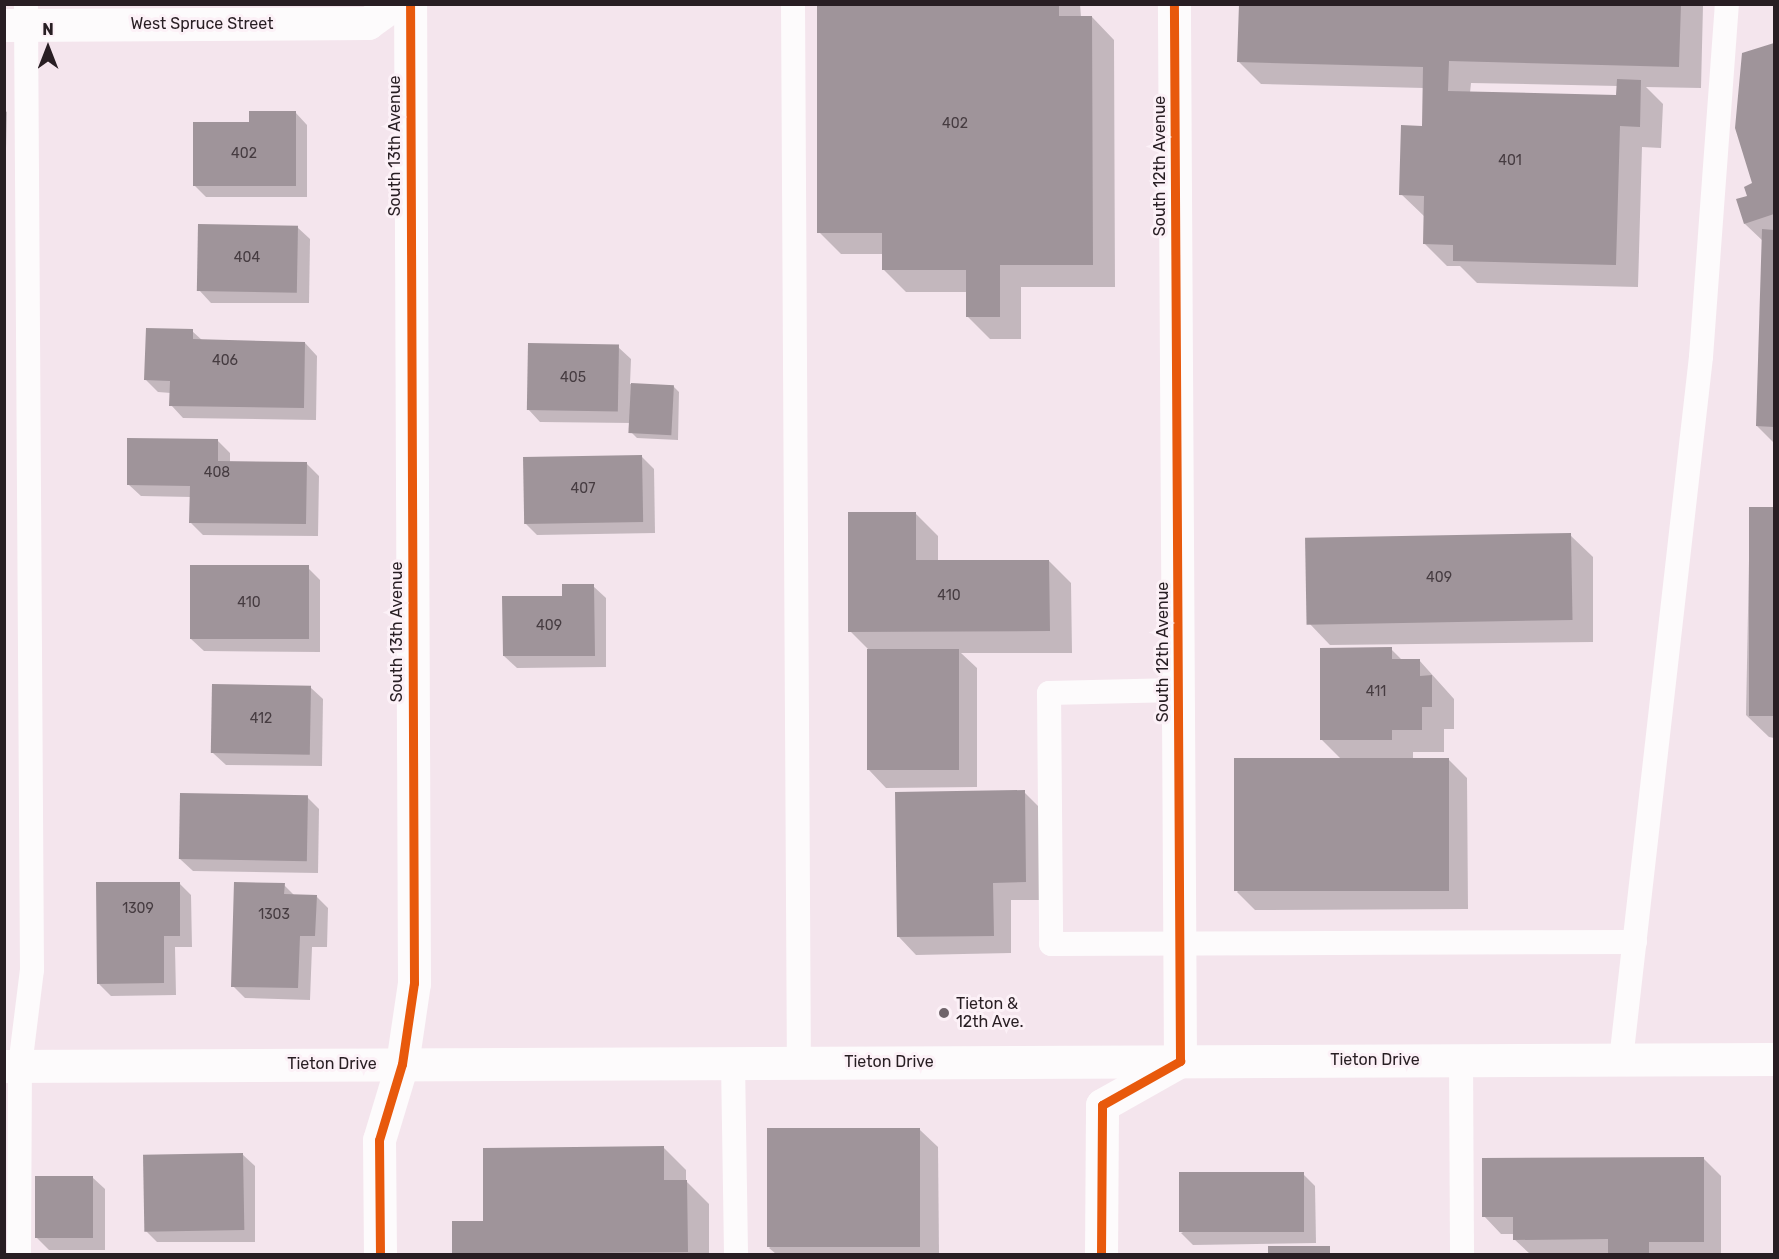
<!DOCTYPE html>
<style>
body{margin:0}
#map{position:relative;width:1779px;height:1259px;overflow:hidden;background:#f4e5ed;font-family:Rubik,sans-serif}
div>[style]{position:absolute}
.shadow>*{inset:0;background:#0003;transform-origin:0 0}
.building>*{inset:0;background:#9f949a;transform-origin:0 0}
.service>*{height:24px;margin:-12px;padding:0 12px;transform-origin:12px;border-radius:12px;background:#fdfbfc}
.minor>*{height:33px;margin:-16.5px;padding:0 16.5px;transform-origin:16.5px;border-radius:16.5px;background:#fdfbfc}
.secondary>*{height:33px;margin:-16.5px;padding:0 16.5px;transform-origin:16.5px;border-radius:16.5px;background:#fdfbfc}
.cycleway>*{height:9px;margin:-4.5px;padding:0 4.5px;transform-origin:4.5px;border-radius:4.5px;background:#e8590c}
.dots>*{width:16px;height:16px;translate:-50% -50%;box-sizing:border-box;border:3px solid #fcf1f7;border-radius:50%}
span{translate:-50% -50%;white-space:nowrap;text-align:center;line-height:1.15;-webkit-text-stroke:6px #fcf1f7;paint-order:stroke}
.number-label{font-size:14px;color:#463c41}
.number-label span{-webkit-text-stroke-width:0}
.street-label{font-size:16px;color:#281e23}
.poi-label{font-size:16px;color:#281e23}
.left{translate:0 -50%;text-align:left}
.frame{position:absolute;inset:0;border:6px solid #281e23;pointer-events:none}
.north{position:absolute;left:18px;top:18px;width:60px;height:60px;-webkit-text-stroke:4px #fcf1f7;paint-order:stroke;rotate:0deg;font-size:16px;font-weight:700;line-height:24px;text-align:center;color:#281e23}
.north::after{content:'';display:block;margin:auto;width:21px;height:27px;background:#281e23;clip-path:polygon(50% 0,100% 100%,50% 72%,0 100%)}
</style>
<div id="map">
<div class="shadow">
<div style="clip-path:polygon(818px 4px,1080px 4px,1081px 17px,1092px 17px,1114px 40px,1115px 287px,1021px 287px,1021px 339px,990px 339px,968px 317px,968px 292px,906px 292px,884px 270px,884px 254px,841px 254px,819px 232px)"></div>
<div style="clip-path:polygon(evenodd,1536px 4px,1703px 6px,1701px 88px,1646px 87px,1663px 104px,1661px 148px,1642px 147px,1638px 287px,1477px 283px,1460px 266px,1447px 266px,1424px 243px,1425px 217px,1401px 194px,1424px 127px,1424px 88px,1261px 84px,1239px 62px,1536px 4px,1471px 83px,1618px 86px,1618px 97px,1470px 93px,1471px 83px)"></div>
<div style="clip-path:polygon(1774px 44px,1774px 443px,1757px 426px,1764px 242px,1745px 224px,1754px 184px,1743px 55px)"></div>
<div style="clip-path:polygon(4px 110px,7px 112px,4px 223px)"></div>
<div style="clip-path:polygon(295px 112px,307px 125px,307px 197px,206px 197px,194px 185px,250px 123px)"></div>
<div style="clip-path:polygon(297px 227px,310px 239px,309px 303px,211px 303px,199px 290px)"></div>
<div style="clip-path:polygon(192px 331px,203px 341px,305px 343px,317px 356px,316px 420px,183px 418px,171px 405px,171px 393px,158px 392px,146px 380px)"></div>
<div style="clip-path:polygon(618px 347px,631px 359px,630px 384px,673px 386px,679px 392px,678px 440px,637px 438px,631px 432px,632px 423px,540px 422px,528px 409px)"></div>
<div style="clip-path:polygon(217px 440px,230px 453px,230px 463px,306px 463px,319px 476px,318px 536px,203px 535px,191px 523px,191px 497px,141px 496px,128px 484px)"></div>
<div style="clip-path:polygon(642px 457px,654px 469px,655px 533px,537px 535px,525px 523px)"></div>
<div style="clip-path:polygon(1750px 508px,1774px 509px,1774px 738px,1769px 737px,1746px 715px)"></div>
<div style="clip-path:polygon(915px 513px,938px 536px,938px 561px,1049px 561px,1071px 583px,1072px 653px,961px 653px,977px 668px,977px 787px,886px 788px,869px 770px,868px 649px,850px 631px)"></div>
<div style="clip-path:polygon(1570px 535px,1593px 557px,1593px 642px,1330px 645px,1308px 622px)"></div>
<div style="clip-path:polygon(308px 568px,320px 580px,320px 652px,204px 651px,191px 639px)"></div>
<div style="clip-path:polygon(593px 586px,606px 598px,606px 667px,517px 668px,504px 656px,564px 597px)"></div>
<div style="clip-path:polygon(1391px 649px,1402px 660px,1419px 660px,1454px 699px,1454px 729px,1444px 729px,1444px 752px,1413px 752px,1413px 760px,1449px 760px,1467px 778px,1468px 909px,1255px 910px,1237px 892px,1343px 761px,1322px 740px)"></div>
<div style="clip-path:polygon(310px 687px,323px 699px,322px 766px,226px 765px,213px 753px)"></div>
<div style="clip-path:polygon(1024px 792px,1042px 810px,1043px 900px,1011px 900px,1011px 953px,916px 955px,899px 937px)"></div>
<div style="clip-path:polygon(307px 797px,319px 809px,318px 873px,193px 871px,180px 859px)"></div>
<div style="clip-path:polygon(179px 883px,191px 895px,192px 947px,175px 947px,176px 995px,111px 996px,99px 984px)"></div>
<div style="clip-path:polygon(284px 885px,295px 896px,316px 896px,328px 908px,327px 947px,312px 947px,310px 1000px,245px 998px,233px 986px)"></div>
<div style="clip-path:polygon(920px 1130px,938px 1147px,939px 1254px,776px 1254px,769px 1248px)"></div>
<div style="clip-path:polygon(664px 1148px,686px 1170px,686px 1181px,709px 1204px,709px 1254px,453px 1254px,453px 1222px,485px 1222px)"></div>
<div style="clip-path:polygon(242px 1154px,255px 1166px,255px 1242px,157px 1242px,145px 1230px)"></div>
<div style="clip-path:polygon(1703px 1158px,1721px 1176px,1721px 1254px,1530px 1254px,1514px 1239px,1514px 1234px,1501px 1234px,1484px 1216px)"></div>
<div style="clip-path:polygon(1303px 1174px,1315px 1186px,1316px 1243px,1193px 1245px,1181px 1233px)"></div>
<div style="clip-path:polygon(92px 1177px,105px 1189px,105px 1250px,49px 1250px,37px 1238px)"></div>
<div style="left:1270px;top:1247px;width:60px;height:7px"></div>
</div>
<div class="building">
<div style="clip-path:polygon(817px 4px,1059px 4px,1059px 16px,1092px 16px,1093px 265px,1000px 265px,1000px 317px,966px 317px,966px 270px,882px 270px,882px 233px,817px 233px)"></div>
<div style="clip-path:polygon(1239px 4px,1681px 4px,1679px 67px,1449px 61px,1448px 91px,1616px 95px,1617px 79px,1641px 80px,1640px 127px,1620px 126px,1616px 265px,1453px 261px,1453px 245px,1423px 244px,1424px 196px,1399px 195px,1401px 125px,1422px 126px,1423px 67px,1237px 62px)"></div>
<div style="clip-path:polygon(1774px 43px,1774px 214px,1744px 224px,1736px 199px,1747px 196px,1744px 187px,1752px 183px,1735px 128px,1742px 53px)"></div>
<div style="clip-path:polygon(249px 111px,296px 111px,296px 186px,193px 186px,193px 122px,249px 122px)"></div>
<div style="left:198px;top:224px;width:100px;height:67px;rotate:1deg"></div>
<div style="clip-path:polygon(1762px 229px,1774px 230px,1774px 427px,1756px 426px)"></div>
<div style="clip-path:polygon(146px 328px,193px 329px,193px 339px,305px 342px,304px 408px,169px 406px,170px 381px,144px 380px)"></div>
<div style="left:528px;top:343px;width:91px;height:67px;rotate:1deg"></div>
<div style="left:631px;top:383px;width:43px;height:50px;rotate:3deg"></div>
<div style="clip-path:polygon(127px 438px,218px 439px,218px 461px,307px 462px,306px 524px,189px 523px,190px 486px,127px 485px)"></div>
<div style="left:642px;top:455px;width:67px;height:119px;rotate:89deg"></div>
<div style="left:1749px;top:507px;width:25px;height:209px"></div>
<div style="clip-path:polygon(848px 512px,916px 512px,916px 560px,1049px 560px,1050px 631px,848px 632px)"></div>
<div style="left:1571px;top:533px;width:87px;height:266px;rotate:89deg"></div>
<div style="left:190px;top:565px;width:119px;height:74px"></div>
<div style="clip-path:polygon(562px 584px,594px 584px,595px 656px,503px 656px,502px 596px,562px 596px)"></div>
<div style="clip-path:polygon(1392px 647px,1392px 659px,1420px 659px,1420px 676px,1432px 675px,1432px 707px,1422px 707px,1422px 730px,1392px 730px,1392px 740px,1320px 740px,1320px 648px)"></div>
<div style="left:959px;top:649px;width:121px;height:92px;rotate:90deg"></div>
<div style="left:212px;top:684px;width:99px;height:69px;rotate:1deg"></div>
<div style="left:1449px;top:758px;width:133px;height:215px;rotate:90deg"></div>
<div style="clip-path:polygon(1025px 790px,1026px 882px,993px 883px,994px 936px,897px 937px,895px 792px)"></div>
<div style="left:180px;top:793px;width:128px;height:66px;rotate:1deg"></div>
<div style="clip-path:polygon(96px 882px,180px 882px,180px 936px,164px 936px,164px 983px,97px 984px)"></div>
<div style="clip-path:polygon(234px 882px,285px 883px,284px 894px,317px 895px,315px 936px,300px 936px,298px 988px,231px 987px)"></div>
<div style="left:920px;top:1128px;width:119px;height:153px;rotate:90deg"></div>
<div style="clip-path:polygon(664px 1146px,664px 1180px,687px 1180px,688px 1252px,452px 1254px,452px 1221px,483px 1221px,483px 1148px)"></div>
<div style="left:243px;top:1153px;width:77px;height:100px;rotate:89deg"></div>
<div style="clip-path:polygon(1704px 1157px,1704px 1242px,1649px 1242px,1649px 1254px,1608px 1254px,1608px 1239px,1513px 1240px,1513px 1217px,1482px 1217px,1482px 1158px)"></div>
<div style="left:1304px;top:1172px;width:60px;height:125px;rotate:90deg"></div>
<div style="left:35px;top:1176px;width:58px;height:62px"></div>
<div style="left:1268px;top:1246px;width:62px;height:8px"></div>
</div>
<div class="service">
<div style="left:793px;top:4px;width:1058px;rotate:89.68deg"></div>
<div style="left:1178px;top:690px;width:129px;rotate:178.7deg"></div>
<div style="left:1049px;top:693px;width:251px;rotate:89.5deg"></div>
<div style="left:1051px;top:944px;width:584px;rotate:-0.2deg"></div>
<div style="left:1461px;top:1060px;width:194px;rotate:89.7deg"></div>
<div style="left:1621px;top:1060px;width:708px;rotate:-83.51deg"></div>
<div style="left:1701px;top:357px;width:354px;rotate:-85.8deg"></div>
<div style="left:733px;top:1062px;width:192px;rotate:89.1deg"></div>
<div style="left:19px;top:1254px;width:188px;rotate:-89.7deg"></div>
<div style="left:20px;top:1066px;width:97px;rotate:-82.9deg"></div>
<div style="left:32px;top:970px;width:966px;rotate:-90.36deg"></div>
</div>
<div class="minor">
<div style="left:4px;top:25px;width:364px;rotate:-0.3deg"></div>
<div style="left:368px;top:23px;width:32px;rotate:-36deg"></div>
<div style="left:380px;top:1254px;width:114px;rotate:-90.5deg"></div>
<div style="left:379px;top:1140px;width:79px;rotate:-73.2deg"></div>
<div style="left:402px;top:1064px;width:82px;rotate:-81.6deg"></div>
<div style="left:414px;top:983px;width:979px;rotate:-90.23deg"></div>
<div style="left:1101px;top:1254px;width:149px;rotate:-89.6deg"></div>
<div style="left:1102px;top:1105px;width:90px;rotate:-29.4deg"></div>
<div style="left:1180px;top:1061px;width:1057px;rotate:-90.33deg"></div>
</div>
<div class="secondary">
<div style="left:4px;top:1066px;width:1770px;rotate:-0.23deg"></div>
</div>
<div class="cycleway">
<div style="left:380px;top:1254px;width:114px;rotate:-90.5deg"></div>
<div style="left:379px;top:1140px;width:79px;rotate:-73.2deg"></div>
<div style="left:402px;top:1064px;width:82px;rotate:-81.6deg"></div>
<div style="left:414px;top:983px;width:979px;rotate:-90.23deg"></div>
<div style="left:1101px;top:1254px;width:149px;rotate:-89.6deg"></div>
<div style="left:1102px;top:1105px;width:90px;rotate:-29.4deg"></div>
<div style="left:1180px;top:1061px;width:1057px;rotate:-90.33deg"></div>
</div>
<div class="dots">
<div style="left:944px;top:1013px;background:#6f646a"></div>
</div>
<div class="number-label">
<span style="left:955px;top:124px">402</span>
<span style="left:244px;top:154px">402</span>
<span style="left:1510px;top:161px">401</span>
<span style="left:247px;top:258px">404</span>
<span style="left:225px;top:361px">406</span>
<span style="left:573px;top:378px">405</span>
<span style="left:217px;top:473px">408</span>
<span style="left:583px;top:489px">407</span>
<span style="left:1439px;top:578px">409</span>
<span style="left:949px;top:596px">410</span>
<span style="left:249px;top:603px">410</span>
<span style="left:549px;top:626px">409</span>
<span style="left:1376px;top:692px">411</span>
<span style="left:261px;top:719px">412</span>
<span style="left:138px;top:909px">1309</span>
<span style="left:274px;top:915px">1303</span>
</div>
<div class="street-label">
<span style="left:202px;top:24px">West Spruce Street</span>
<span style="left:395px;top:146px;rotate:-90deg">South 13th Avenue</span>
<span style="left:1160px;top:166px;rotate:-90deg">South 12th Avenue</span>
<span style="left:397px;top:632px;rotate:-90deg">South 13th Avenue</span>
<span style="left:1163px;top:652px;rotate:-90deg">South 12th Avenue</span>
<span style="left:1375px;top:1060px">Tieton Drive</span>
<span style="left:889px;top:1062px">Tieton Drive</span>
<span style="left:332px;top:1064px">Tieton Drive</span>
</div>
<div class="poi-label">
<span class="left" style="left:956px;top:1013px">Tieton &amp;<br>12th Ave.</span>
</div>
<div class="frame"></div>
<div class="north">N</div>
</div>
